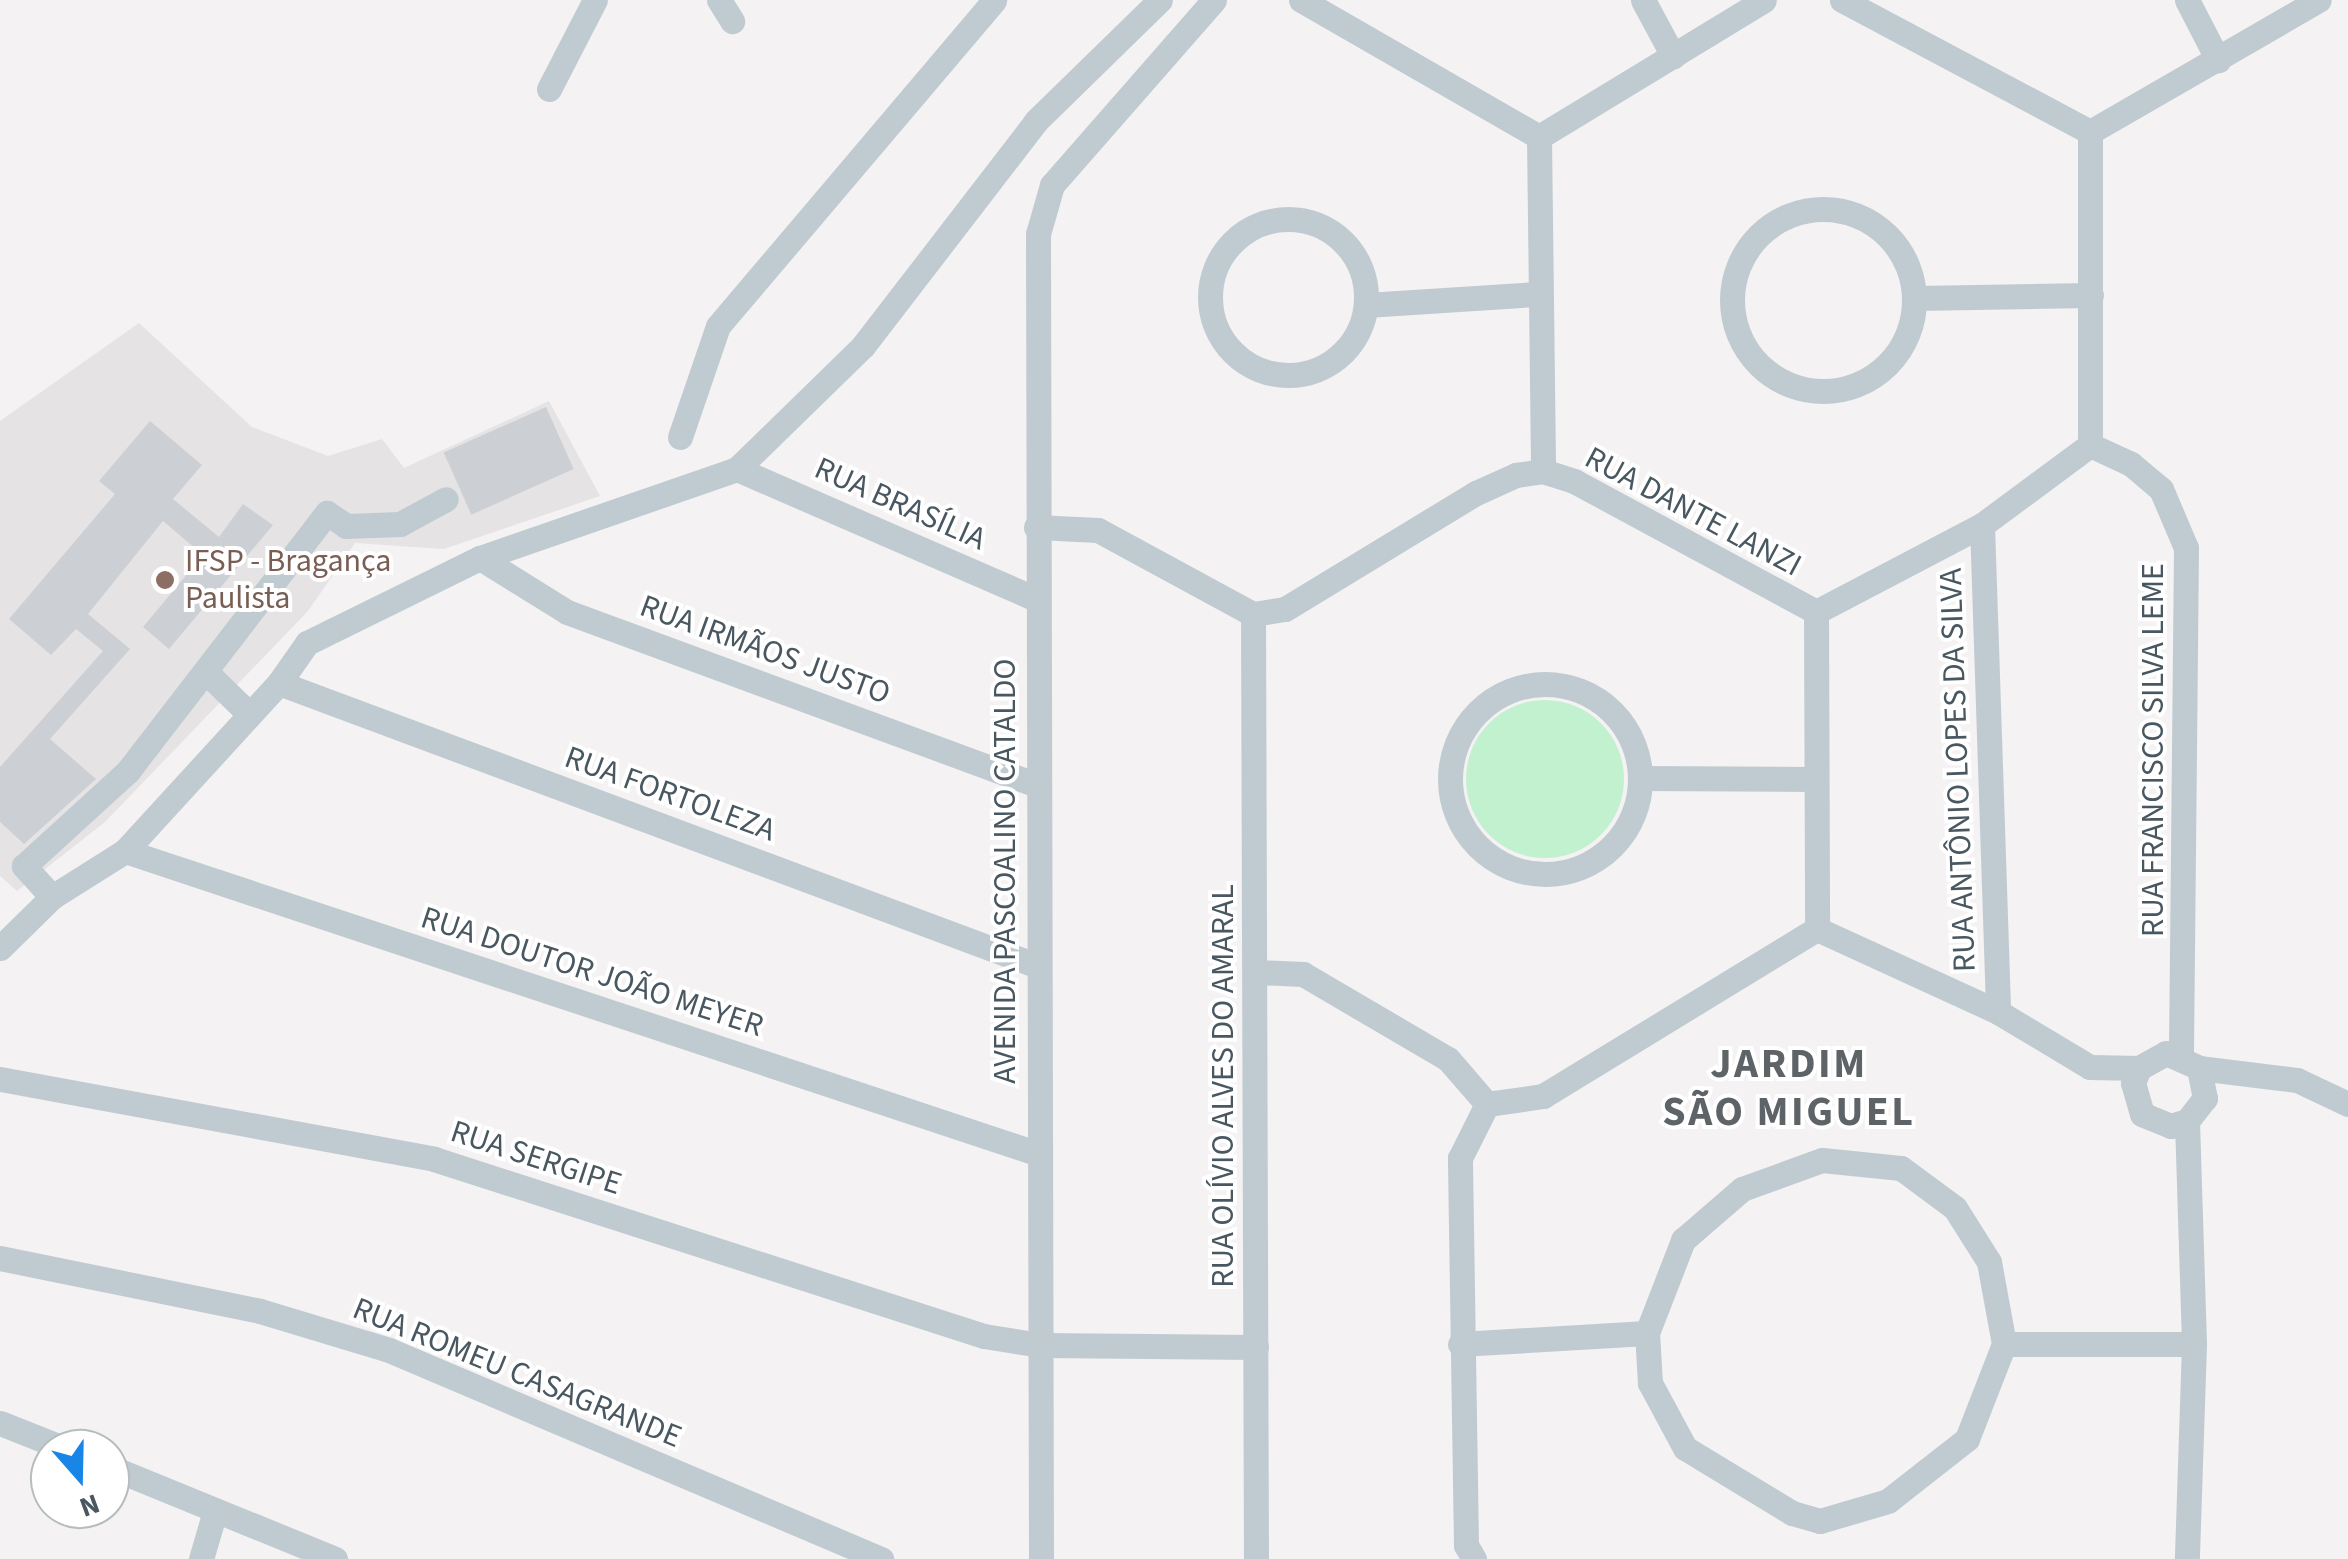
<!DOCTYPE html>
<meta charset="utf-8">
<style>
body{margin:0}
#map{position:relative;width:2348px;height:1559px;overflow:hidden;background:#f4f2f2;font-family:"Source Sans 3",sans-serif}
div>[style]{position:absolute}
.education>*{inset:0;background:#e5e3e4}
.green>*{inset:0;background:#c2f1d0}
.round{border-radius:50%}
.building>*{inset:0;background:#ccd0d4;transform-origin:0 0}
.minor>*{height:25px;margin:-12.5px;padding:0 12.5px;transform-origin:12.5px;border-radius:12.5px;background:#c0cbd1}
.minor>.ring{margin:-12.5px;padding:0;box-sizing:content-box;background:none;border:25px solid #c0cbd1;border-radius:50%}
.dots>*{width:28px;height:28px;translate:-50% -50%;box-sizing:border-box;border:5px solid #fff;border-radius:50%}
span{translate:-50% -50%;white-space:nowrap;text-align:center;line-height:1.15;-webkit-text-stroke:8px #fff;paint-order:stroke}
.street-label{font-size:32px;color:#495760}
.education-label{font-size:32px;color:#785e54}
.left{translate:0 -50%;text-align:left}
.district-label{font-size:42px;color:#5e6367;font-weight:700;letter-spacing:2.5px}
.north{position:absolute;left:30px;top:1429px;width:100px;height:100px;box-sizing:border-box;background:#fff;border:2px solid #b6bcbf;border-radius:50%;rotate:160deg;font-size:28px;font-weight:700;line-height:40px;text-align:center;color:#495760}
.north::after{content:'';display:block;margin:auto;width:35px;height:45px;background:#1986e7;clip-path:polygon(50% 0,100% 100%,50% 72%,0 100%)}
</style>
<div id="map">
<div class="education">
<div style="clip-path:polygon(139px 323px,252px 427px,328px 456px,382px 439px,404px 468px,549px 401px,600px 496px,444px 549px,355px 543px,308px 611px,105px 822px,17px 891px,0 876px,0 421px)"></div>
</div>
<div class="green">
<div class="round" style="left:1466px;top:700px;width:158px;height:158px"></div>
</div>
<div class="building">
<div style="left:546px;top:407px;width:68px;height:112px;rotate:66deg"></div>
<div style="clip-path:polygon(150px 421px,202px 465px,173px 499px,219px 537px,243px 504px,273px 525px,169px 649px,143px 627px,203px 555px,163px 521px,88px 614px,130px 649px,50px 739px,96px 779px,24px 844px,0 822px,0 767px,103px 651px,76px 629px,51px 655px,9px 619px,115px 494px,99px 481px)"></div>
</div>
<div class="minor">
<div style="left:719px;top:0;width:25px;rotate:58deg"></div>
<div style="left:1301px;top:0;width:275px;rotate:29.9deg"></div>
<div style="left:1539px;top:137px;width:263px;rotate:-31.3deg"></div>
<div style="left:1643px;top:0;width:64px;rotate:61.8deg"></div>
<div style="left:1842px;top:0;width:281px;rotate:28deg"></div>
<div style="left:2090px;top:132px;width:264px;rotate:-30deg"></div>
<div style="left:2187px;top:0;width:68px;rotate:62.7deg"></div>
<div style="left:549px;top:89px;width:100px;rotate:-62.7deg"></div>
<div style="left:2090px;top:132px;width:313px;rotate:90deg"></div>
<div style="left:2090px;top:445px;width:45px;rotate:24.9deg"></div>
<div style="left:2131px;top:464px;width:39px;rotate:40deg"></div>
<div style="left:2161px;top:489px;width:64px;rotate:67deg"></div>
<div style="left:2186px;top:548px;width:507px;rotate:90.57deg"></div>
<div style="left:1539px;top:137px;width:334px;rotate:89.3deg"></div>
<div class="ring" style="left:1732px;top:209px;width:157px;height:157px"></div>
<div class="ring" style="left:1210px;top:219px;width:131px;height:131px"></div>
<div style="left:1915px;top:298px;width:176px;rotate:-1deg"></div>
<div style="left:1366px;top:305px;width:172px;rotate:-3.7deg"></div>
<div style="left:680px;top:437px;width:117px;rotate:-71.1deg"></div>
<div style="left:718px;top:326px;width:427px;rotate:-49.7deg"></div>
<div style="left:737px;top:469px;width:326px;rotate:23.5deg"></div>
<div style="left:1982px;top:525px;width:487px;rotate:88.1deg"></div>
<div style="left:1036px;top:527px;width:62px;rotate:2.8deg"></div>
<div style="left:1098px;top:530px;width:176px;rotate:28.5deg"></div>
<div style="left:1253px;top:614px;width:32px;rotate:-9deg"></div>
<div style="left:1285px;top:609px;width:223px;rotate:-31.3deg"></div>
<div style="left:1476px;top:493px;width:44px;rotate:-24.2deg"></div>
<div style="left:1516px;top:475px;width:27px;rotate:-8deg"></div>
<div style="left:1543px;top:471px;width:33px;rotate:18deg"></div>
<div style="left:1574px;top:481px;width:275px;rotate:28.4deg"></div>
<div style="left:1816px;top:612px;width:187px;rotate:-27.7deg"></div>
<div style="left:1982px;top:525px;width:134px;rotate:-36.5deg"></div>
<div style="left:480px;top:558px;width:102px;rotate:31.8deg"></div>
<div style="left:567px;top:612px;width:501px;rotate:20.21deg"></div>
<div style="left:1816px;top:612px;width:317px;rotate:89.8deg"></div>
<div style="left:1253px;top:614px;width:945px;rotate:89.82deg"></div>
<div style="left:206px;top:672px;width:60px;rotate:44.3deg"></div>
<div style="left:279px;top:683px;width:810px;rotate:20.45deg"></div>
<div class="ring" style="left:1450px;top:684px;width:165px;height:165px"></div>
<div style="left:1641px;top:778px;width:171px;rotate:0.3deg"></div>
<div style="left:125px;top:851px;width:963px;rotate:18.34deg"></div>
<div style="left:52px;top:897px;width:42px;rotate:-132.1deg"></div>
<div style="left:24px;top:866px;width:141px;rotate:-42.4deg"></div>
<div style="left:128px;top:771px;width:326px;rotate:-52.4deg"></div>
<div style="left:327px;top:513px;width:23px;rotate:34deg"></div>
<div style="left:346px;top:526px;width:54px;rotate:-2.1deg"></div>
<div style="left:400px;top:524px;width:52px;rotate:-28.5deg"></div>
<div style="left:1817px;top:929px;width:199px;rotate:24.6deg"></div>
<div style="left:1998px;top:1012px;width:107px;rotate:30.9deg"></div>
<div style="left:2090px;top:1067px;width:49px;rotate:1.2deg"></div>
<div style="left:0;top:948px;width:73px;rotate:-44.4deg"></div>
<div style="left:52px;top:897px;width:86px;rotate:-32.2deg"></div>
<div style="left:125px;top:851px;width:228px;rotate:-47.5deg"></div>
<div style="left:279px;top:683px;width:49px;rotate:-55deg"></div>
<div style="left:307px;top:643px;width:193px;rotate:-26.2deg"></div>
<div style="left:480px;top:558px;width:272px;rotate:-19.1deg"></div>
<div style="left:737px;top:469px;width:176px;rotate:-44.3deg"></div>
<div style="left:863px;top:346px;width:284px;rotate:-52.4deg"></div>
<div style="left:1036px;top:121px;width:173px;rotate:-44.3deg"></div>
<div style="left:1256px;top:972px;width:47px;rotate:2.4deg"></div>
<div style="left:1303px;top:974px;width:168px;rotate:30.4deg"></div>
<div style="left:1448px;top:1059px;width:60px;rotate:49.1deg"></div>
<div style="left:2199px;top:1068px;width:31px;rotate:79deg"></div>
<div style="left:2205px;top:1098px;width:29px;rotate:128deg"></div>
<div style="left:2187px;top:1121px;width:17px;rotate:163deg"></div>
<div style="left:2171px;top:1126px;width:31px;rotate:-158deg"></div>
<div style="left:2142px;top:1114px;width:32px;rotate:-106deg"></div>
<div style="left:2133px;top:1083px;width:16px;rotate:-68deg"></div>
<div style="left:2139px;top:1068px;width:31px;rotate:-29deg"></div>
<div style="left:2166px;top:1053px;width:36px;rotate:24deg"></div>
<div style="left:2199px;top:1068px;width:99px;rotate:7deg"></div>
<div style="left:2297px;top:1080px;width:56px;rotate:25.2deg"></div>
<div style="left:0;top:1079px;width:441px;rotate:10.4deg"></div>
<div style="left:434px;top:1159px;width:578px;rotate:17.84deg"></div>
<div style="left:984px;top:1336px;width:57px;rotate:9.1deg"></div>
<div style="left:1040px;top:1345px;width:216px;rotate:0.5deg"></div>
<div style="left:1487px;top:1104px;width:57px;rotate:-8.1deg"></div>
<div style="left:1543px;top:1096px;width:321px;rotate:-31.4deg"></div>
<div style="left:2187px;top:1121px;width:223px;rotate:88.2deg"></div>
<div style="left:2194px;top:1344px;width:215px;rotate:91.9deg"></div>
<div style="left:1822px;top:1160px;width:79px;rotate:5.8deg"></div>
<div style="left:1901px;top:1168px;width:67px;rotate:36.5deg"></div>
<div style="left:1955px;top:1208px;width:64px;rotate:57.8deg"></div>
<div style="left:1989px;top:1262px;width:83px;rotate:79.6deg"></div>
<div style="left:2004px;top:1344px;width:102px;rotate:111.3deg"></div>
<div style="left:1967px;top:1439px;width:100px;rotate:141.9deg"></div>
<div style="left:1888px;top:1501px;width:71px;rotate:163.6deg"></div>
<div style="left:1820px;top:1521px;width:29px;rotate:-164deg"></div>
<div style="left:1792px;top:1513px;width:125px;rotate:-148.7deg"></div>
<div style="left:1685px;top:1448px;width:74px;rotate:-118.3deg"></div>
<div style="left:1650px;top:1383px;width:50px;rotate:-93.4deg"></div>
<div style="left:1647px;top:1333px;width:100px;rotate:-68.8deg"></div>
<div style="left:1683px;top:1240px;width:78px;rotate:-40.8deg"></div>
<div style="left:1742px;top:1189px;width:85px;rotate:-19.9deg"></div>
<div style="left:0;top:1258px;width:265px;rotate:11.5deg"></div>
<div style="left:260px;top:1311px;width:135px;rotate:16.8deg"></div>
<div style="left:389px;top:1350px;width:535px;rotate:23.02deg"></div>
<div style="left:1460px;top:1344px;width:187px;rotate:-3.4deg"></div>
<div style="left:2004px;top:1344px;width:190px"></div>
<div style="left:0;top:1423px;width:71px;rotate:21.5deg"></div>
<div style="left:110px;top:1467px;width:243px;rotate:22.2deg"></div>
<div style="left:201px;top:1559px;width:50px;rotate:-73.7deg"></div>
<div style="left:1041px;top:1559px;width:1325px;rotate:-90.13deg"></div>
<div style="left:1038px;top:234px;width:51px;rotate:-74.1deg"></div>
<div style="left:1052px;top:185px;width:246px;rotate:-48.8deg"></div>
<div style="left:1474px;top:1559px;width:16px;rotate:-120deg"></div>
<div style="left:1466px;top:1545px;width:387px;rotate:-90.9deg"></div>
<div style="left:1460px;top:1158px;width:60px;rotate:-63.4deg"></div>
</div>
<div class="dots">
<div style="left:165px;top:580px;background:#8d6e63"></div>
</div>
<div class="street-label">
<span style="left:900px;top:504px;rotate:24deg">RUA BRASÍLIA</span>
<span style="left:1693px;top:512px;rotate:28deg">RUA DANTE LANZI</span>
<span style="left:765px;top:650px;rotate:20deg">RUA IRMÃOS JUSTO</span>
<span style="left:2153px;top:750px;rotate:-90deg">RUA FRANCISCO SILVA LEME</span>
<span style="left:1958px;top:770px;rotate:-92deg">RUA ANTÔNIO LOPES DA SILVA</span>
<span style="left:670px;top:794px;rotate:20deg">RUA FORTOLEZA</span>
<span style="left:1005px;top:871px;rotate:-90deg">AVENIDA PASCOALINO CATALDO</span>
<span style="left:592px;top:972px;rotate:18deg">RUA DOUTOR JOÃO MEYER</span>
<span style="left:1223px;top:1086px;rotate:-90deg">RUA OLÍVIO ALVES DO AMARAL</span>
<span style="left:536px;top:1158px;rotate:18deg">RUA SERGIPE</span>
<span style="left:517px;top:1373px;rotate:22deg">RUA ROMEU CASAGRANDE</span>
</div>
<div class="education-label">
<span class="left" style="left:185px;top:580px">IFSP - Bragança<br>Paulista</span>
</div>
<div class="district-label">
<span style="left:1789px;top:1088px">JARDIM<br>SÃO MIGUEL</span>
</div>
<div class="north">N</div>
</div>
